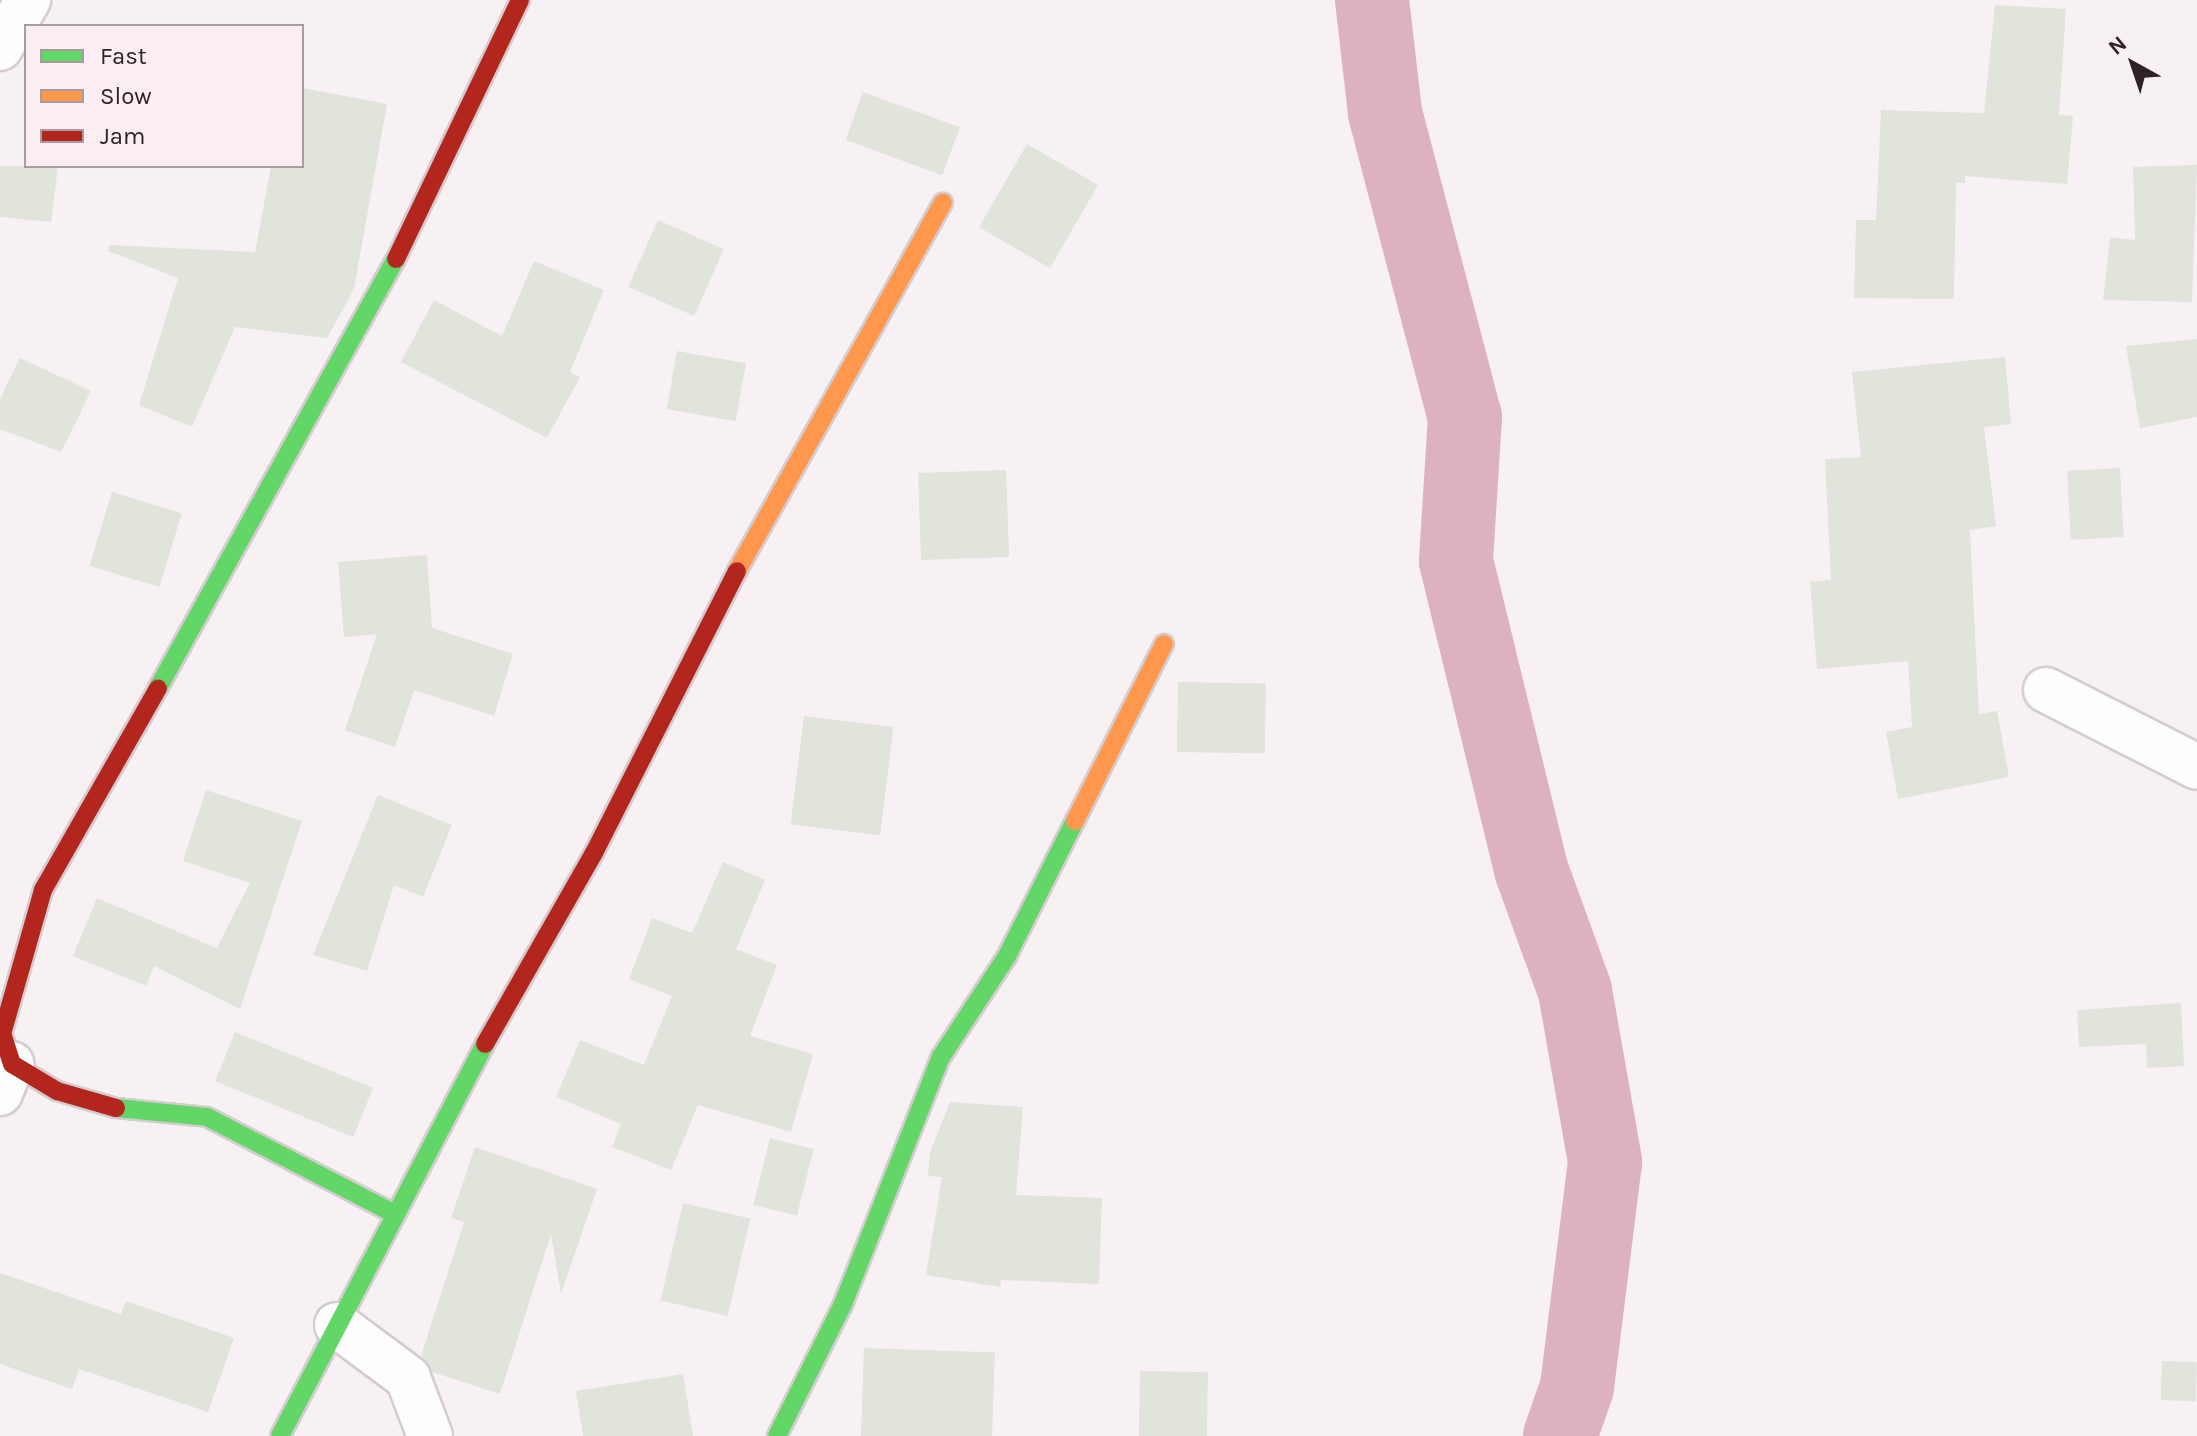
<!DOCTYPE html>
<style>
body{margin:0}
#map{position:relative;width:2197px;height:1436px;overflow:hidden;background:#f8f1f3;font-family:Karla,sans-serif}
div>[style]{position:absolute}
.river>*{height:74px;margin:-37px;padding:0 37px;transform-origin:37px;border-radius:37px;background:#ddb1c0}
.building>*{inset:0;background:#e0e4db;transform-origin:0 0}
.roads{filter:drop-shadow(2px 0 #d4ccce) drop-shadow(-2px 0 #d4ccce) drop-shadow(0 2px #d4ccce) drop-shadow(0 -2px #d4ccce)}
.street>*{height:44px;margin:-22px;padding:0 22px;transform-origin:22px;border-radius:22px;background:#fefdfd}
.fast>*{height:18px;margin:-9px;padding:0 9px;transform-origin:9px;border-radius:9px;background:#63d668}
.slow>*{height:18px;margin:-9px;padding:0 9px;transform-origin:9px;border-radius:9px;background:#ff974d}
.jam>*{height:18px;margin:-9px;padding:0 9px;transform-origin:9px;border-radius:9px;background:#b3261e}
span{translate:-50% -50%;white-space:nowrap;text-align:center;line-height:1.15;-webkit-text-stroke:8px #fbeef2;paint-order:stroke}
.legend{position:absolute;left:24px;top:24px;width:280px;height:144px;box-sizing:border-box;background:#fbeef2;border:2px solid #a99ca0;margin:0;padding:10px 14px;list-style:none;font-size:24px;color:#2e2226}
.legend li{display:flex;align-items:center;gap:16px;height:40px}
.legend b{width:40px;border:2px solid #a99ca0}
.north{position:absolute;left:2093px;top:24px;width:80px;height:80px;-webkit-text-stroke:6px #fbeef2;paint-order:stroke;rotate:320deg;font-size:22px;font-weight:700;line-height:32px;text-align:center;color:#2e2226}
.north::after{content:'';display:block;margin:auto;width:28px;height:36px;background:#2e2226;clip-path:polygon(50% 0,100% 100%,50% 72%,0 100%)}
</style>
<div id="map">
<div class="river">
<div style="left:1372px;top:0;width:114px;rotate:83.4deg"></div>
<div style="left:1385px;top:113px;width:314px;rotate:75.3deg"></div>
<div style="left:1465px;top:417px;width:144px;rotate:93.6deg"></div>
<div style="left:1456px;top:561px;width:320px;rotate:76.3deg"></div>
<div style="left:1532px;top:872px;width:127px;rotate:70.1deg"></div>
<div style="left:1575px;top:991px;width:174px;rotate:80deg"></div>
<div style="left:1605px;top:1162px;width:227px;rotate:97.1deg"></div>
<div style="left:1577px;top:1387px;width:52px;rotate:109.1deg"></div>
</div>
<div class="building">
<div style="clip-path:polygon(1995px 5px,2066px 9px,2059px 115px,2073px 116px,2067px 184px,1965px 176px,1965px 183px,1956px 183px,1954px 299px,1854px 298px,1856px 220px,1876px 220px,1881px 110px,1984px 113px)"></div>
<div style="clip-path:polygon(302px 88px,387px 104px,354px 289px,327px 338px,235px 327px,192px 427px,139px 405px,178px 278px,108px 251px,109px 245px,255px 252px,271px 166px,302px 166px)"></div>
<div style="left:863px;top:92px;width:103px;height:51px;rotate:20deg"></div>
<div style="left:1027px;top:144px;width:82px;height:96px;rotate:30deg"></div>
<div style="clip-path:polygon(2197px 165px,2192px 302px,2103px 300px,2110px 237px,2135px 240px,2133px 167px)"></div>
<div style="clip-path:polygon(0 166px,58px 166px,51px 222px,0 217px)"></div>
<div style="left:658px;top:220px;width:72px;height:73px;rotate:24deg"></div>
<div style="clip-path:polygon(534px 261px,604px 290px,570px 372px,580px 377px,547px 438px,401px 362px,434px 300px,502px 336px)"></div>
<div style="clip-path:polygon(2197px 339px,2197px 417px,2140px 428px,2126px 346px)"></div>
<div style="left:677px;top:351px;width:70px;height:59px;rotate:10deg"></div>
<div style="clip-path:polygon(2005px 357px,2011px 424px,1984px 427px,1996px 526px,1970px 530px,1979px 714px,1997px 711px,2009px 777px,1898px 799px,1886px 732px,1912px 727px,1908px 661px,1817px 669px,1810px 582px,1831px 580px,1825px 459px,1861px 457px,1852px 372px)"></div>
<div style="clip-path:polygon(20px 358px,91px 391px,61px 452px,0 429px,0 399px)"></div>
<div style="left:2120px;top:468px;width:69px;height:53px;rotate:87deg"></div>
<div style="left:1006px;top:470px;width:87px;height:88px;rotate:88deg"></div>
<div style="left:112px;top:492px;width:73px;height:77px;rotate:17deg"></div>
<div style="clip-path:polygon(427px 555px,432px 628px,513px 654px,494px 716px,414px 690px,395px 747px,345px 730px,377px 634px,344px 637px,338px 562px)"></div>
<div style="left:1178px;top:682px;width:88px;height:70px;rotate:1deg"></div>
<div style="left:804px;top:716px;width:90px;height:109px;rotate:7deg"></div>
<div style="clip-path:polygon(206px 790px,302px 821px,240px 1009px,154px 966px,146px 986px,73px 956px,97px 898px,217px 948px,250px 883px,183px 861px)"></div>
<div style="clip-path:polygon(378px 795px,452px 825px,423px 897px,394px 885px,367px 971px,313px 955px)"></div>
<div style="clip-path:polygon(723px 862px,765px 880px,736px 949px,777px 965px,750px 1036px,813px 1054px,791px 1132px,698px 1105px,671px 1170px,612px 1147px,621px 1124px,556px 1097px,580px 1040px,644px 1065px,672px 996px,629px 979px,652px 918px,692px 933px)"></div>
<div style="clip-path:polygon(2181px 1003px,2184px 1066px,2147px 1068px,2146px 1044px,2079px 1047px,2077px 1010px)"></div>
<div style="left:235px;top:1032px;width:149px;height:53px;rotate:22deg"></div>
<div style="clip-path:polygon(950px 1102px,1023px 1107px,1016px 1195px,1102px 1198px,1099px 1284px,1001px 1280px,1000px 1287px,926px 1275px,942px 1177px,928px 1176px,930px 1152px)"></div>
<div style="left:770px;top:1138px;width:45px;height:69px;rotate:14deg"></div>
<div style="clip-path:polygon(475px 1147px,597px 1189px,561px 1294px,551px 1234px,500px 1394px,432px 1372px,421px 1356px,464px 1222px,451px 1218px)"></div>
<div style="left:683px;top:1203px;width:69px;height:100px;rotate:13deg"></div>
<div style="clip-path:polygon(0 1273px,121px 1314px,126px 1301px,234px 1338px,208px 1412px,79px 1369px,72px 1389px,0 1364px)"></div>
<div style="left:864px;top:1348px;width:131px;height:88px;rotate:2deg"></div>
<div style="left:2162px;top:1361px;width:35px;height:39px;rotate:2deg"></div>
<div style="left:1140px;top:1371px;width:68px;height:65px;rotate:1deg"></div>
<div style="clip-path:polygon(683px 1374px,693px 1436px,583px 1436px,576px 1391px)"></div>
</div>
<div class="roads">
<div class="street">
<div style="left:0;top:48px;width:56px;rotate:-59.7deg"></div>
<div style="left:2046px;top:690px;width:169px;rotate:27deg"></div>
<div style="left:0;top:1093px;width:31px;rotate:-68deg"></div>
<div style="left:337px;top:1325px;width:89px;rotate:36.7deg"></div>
<div style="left:408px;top:1378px;width:62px;rotate:69.2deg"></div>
</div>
<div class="fast">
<div style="left:158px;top:688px;width:491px;rotate:-61deg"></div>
<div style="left:116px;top:1108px;width:91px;rotate:5.6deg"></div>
<div style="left:207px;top:1117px;width:212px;rotate:27.3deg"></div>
<div style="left:280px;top:1436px;width:442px;rotate:-62.4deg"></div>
<div style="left:777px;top:1436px;width:148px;rotate:-63.4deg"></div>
<div style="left:843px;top:1304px;width:266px;rotate:-68.4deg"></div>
<div style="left:941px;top:1057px;width:121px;rotate:-56.8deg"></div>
<div style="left:1007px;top:956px;width:151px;rotate:-63.3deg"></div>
</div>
<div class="slow">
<div style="left:737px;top:571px;width:422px;rotate:-60.8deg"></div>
<div style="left:1075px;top:821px;width:198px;rotate:-63.3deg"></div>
</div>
<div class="jam">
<div style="left:396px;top:259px;width:287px;rotate:-64.4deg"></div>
<div style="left:485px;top:1044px;width:220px;rotate:-60.3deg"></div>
<div style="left:594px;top:853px;width:316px;rotate:-63.1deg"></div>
<div style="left:116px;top:1108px;width:61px;rotate:-163.9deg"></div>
<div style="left:57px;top:1091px;width:52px;rotate:-149deg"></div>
<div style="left:12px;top:1064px;width:32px;rotate:-108deg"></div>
<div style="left:2px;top:1034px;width:150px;rotate:-74.1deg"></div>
<div style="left:43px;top:890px;width:232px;rotate:-60.3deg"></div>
</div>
</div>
<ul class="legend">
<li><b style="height:10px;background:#63d668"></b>Fast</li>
<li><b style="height:10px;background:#ff974d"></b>Slow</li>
<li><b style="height:10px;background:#b3261e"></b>Jam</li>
</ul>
<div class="north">N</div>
</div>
